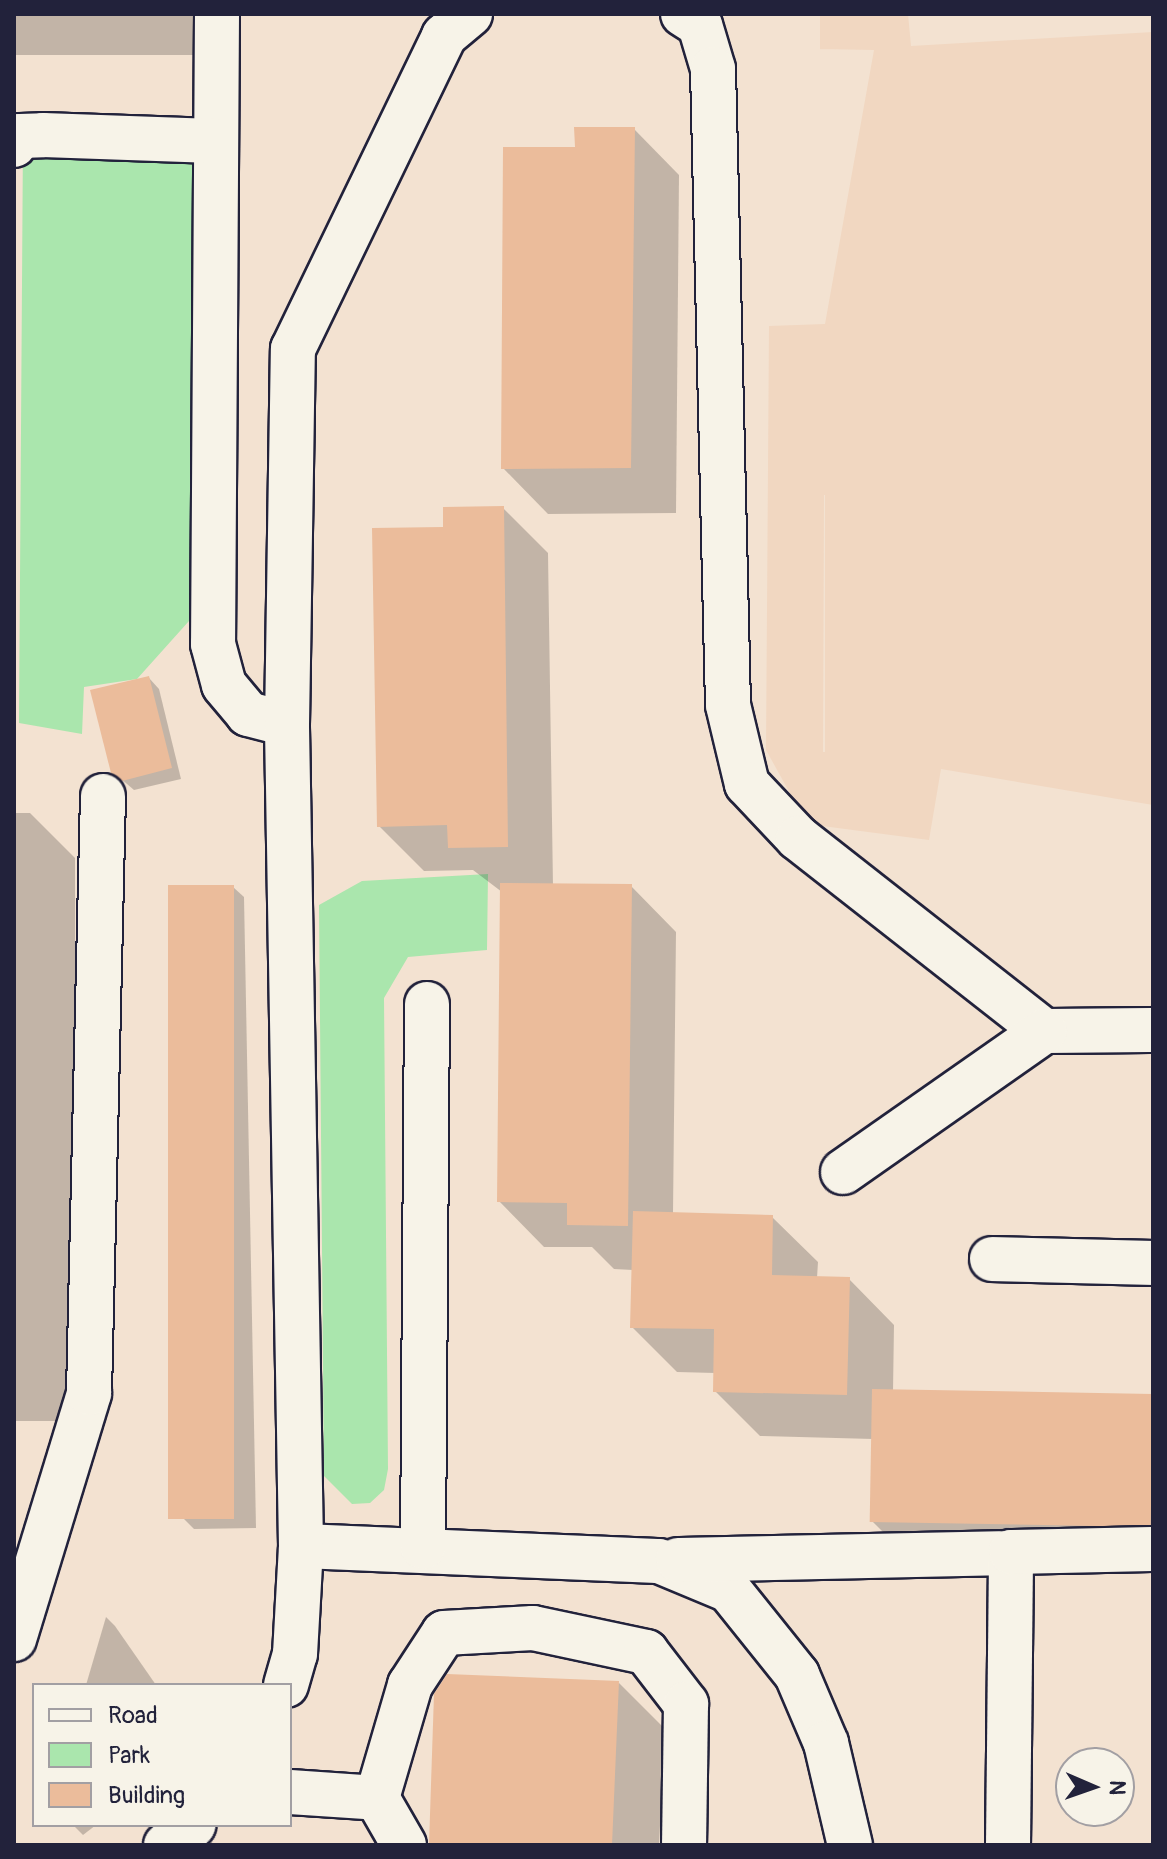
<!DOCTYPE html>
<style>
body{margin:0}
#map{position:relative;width:1167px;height:1859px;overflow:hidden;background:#f3e2d1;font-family:Pangolin,sans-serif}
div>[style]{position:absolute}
.built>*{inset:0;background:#f1d7c1}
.green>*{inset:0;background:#aae6ad}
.shadow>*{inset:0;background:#0003;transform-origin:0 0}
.building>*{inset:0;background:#ebbc9b;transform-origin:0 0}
.roads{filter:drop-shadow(2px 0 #22223b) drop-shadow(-2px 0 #22223b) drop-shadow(0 2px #22223b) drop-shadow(0 -2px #22223b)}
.minor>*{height:44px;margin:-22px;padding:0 22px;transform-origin:22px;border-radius:22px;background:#f7f3e8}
span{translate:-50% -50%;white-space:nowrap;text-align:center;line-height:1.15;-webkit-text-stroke:7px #f7f3e8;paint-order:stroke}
.frame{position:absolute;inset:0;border:16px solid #22223b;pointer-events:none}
.legend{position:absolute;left:32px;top:1683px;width:260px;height:144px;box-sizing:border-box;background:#f7f3e8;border:2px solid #a29fa3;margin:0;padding:10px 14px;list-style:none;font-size:24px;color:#22223b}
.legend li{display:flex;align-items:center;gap:16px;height:40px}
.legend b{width:40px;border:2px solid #a29fa3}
.north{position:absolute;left:1055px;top:1747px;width:80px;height:80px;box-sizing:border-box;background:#f7f3e8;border:2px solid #a29fa3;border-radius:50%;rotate:92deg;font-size:22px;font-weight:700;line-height:32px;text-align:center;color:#22223b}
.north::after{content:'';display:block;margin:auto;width:28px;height:36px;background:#22223b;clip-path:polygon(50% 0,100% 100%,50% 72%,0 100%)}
</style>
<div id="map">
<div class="built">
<div style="clip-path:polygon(evenodd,820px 14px,908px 14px,911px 46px,1153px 32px,1153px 805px,941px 769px,929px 840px,807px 824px,766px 750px,769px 326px,825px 324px,874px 50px,820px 49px,820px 14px,824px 495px,825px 495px,825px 752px,823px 752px,824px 495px)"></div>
</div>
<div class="green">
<div style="clip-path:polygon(23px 136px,214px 141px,189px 621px,137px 679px,84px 687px,82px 734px,19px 723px)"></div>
<div style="clip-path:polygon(488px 874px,487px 950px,408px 957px,384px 998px,388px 1469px,384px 1490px,370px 1503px,352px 1504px,324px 1476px,319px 905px,362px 881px)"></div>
</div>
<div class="shadow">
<div style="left:14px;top:14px;width:221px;height:41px"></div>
<div style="clip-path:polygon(634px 129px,679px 175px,676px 513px,548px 514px,503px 468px,577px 149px)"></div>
<div style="clip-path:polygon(503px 508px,548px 553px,553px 886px,631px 886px,676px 932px,673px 1214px,772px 1217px,818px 1262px,817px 1278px,849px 1279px,894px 1325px,893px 1392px,1153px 1396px,1153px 1570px,917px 1566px,872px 1521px,873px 1439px,760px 1436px,715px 1391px,715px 1373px,677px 1372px,632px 1327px,633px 1270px,614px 1269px,592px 1247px,544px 1247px,499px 1201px,502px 892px,473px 870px,424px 871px,379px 826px,445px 529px)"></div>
<div style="clip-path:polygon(149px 678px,159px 689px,181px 779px,134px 790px,113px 772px)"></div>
<div style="clip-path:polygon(14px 813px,30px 813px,75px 858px,75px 1421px,14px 1421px)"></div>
<div style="clip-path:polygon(233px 887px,244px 897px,256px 1528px,194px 1529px,183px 1518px)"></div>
<div style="clip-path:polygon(106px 1617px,115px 1626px,156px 1685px,86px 1685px)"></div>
<div style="clip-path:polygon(619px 1683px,665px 1729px,659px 1845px,429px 1845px)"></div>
<div style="clip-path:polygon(73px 1825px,96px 1825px,83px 1835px)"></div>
</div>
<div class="building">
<div style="clip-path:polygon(574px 127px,635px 127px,631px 468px,501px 469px,503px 147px,575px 147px)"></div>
<div style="clip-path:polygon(504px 506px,508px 847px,448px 848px,447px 825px,377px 827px,372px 528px,443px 527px,443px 507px)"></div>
<div style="clip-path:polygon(149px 676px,172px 768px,122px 781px,111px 773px,90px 690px)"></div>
<div style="clip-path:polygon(500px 883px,632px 884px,628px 1226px,567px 1225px,567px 1203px,497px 1202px)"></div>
<div style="left:168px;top:885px;width:66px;height:634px"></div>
<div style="clip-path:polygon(633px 1211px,773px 1215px,772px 1275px,850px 1277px,847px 1395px,713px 1392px,714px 1329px,630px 1328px)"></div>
<div style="left:872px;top:1389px;width:281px;height:133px;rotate:1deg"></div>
<div style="clip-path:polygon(447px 1674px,619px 1681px,612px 1845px,429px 1845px,434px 1694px)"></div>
</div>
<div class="roads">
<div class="minor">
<div style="left:217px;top:14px;width:630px;rotate:90.36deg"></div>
<div style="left:213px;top:644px;width:42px;rotate:75deg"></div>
<div style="left:224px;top:685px;width:38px;rotate:50deg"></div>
<div style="left:248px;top:714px;width:40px;rotate:14.4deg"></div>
<div style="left:683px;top:14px;width:20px;rotate:33deg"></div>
<div style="left:700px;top:25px;width:46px;rotate:73.5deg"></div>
<div style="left:713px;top:69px;width:636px;rotate:88.65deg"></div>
<div style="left:728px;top:705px;width:81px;rotate:76.5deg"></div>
<div style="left:747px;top:784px;width:74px;rotate:46.6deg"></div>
<div style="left:798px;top:838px;width:313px;rotate:38.1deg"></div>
<div style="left:1044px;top:1031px;width:109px;rotate:-0.5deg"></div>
<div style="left:14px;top:145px;width:11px;rotate:-56deg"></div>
<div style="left:20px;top:136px;width:23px;rotate:-2deg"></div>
<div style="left:43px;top:135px;width:171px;rotate:2deg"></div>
<div style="left:843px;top:1172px;width:246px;rotate:-35deg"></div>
<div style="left:992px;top:1259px;width:161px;rotate:1.4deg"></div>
<div style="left:301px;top:1546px;width:358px;rotate:2.4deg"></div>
<div style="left:659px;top:1561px;width:76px;rotate:22.5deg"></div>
<div style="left:729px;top:1590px;width:109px;rotate:51.3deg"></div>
<div style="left:797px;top:1675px;width:74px;rotate:66.9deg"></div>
<div style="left:826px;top:1743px;width:105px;rotate:76.8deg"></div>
<div style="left:423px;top:1547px;width:543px;rotate:-89.58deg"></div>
<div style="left:678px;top:1560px;width:322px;rotate:-1.2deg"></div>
<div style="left:14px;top:1639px;width:257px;rotate:-73deg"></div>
<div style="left:89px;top:1393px;width:597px;rotate:-88.66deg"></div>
<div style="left:286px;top:1685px;width:32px;rotate:-74deg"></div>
<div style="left:295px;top:1654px;width:108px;rotate:-86.8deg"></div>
<div style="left:301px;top:1546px;width:822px;rotate:-90.98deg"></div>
<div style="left:287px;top:724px;width:375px;rotate:-89.1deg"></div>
<div style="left:293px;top:349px;width:348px;rotate:-64.2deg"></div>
<div style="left:444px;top:36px;width:34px;rotate:-40deg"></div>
<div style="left:290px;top:1792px;width:87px;rotate:3.9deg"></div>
<div style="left:377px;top:1798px;width:118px;rotate:-73.7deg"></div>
<div style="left:410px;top:1685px;width:62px;rotate:-56.8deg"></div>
<div style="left:444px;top:1633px;width:89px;rotate:-3.2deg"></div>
<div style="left:533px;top:1628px;width:116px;rotate:12deg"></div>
<div style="left:646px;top:1652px;width:66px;rotate:52.4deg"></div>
<div style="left:686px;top:1704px;width:141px;rotate:90.8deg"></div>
<div style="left:377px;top:1798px;width:54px;rotate:60.1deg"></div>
<div style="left:166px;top:1845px;width:34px;rotate:-36deg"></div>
<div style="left:1008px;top:1845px;width:293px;rotate:-89.4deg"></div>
<div style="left:1011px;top:1552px;width:142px;rotate:-1.2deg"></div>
</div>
</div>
<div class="frame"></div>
<ul class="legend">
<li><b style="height:10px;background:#f7f3e8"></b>Road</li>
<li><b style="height:22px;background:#aae6ad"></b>Park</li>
<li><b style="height:22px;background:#ebbc9b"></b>Building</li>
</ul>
<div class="north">N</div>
</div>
